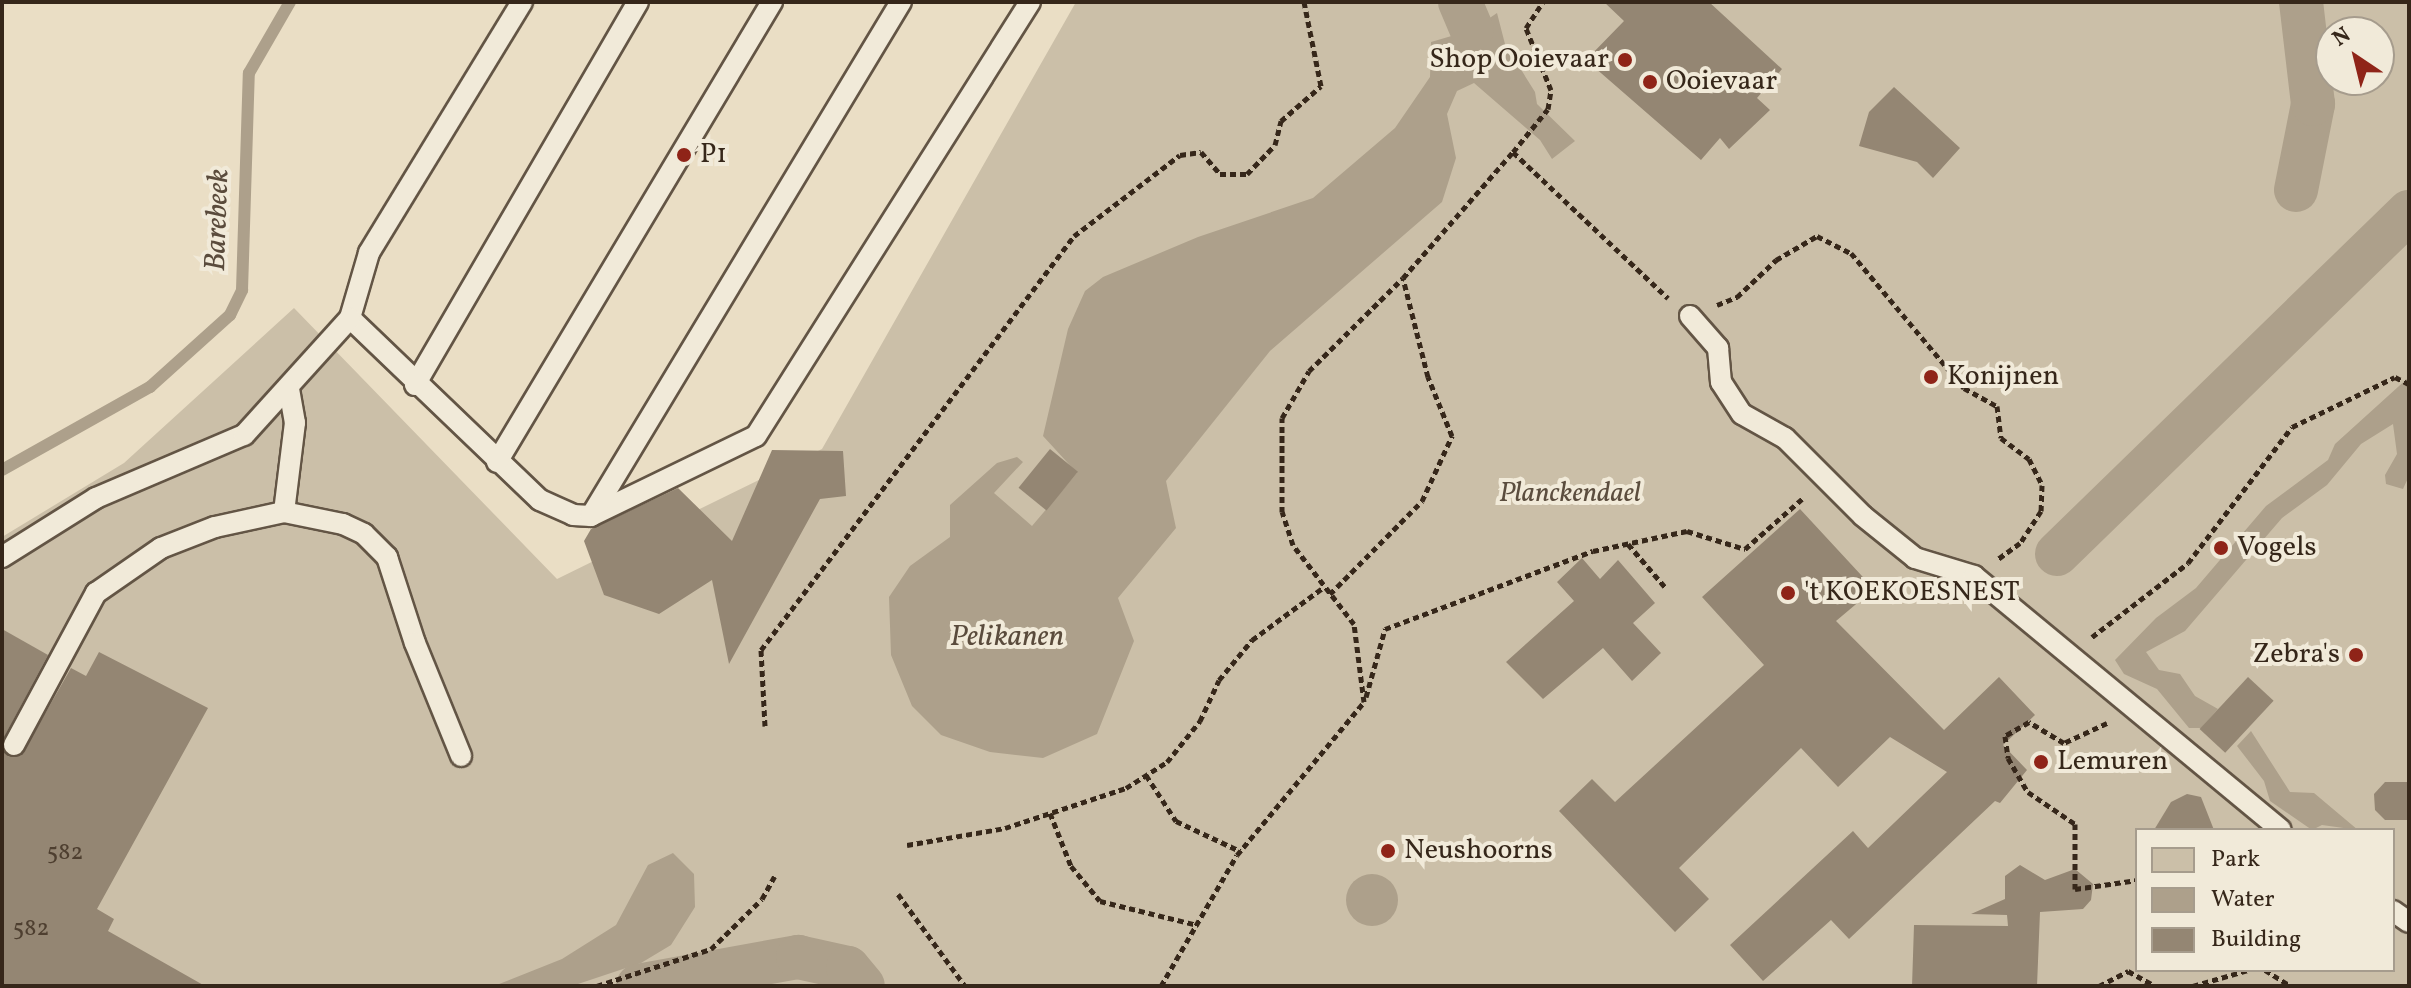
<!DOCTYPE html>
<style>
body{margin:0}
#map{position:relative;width:2411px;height:988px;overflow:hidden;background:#eadec5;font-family:Vollkorn,serif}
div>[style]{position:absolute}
.green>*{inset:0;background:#cbbfa8}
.water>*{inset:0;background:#ada08b}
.round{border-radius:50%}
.stream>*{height:12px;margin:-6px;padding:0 6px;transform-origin:6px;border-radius:6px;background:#ada08b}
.canal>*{height:44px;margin:-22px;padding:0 22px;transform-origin:22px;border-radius:22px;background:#ada08b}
.building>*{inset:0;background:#948673;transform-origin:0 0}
.path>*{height:5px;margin-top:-2.5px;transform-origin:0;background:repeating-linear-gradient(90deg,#36271a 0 6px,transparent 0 10px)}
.roads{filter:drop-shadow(2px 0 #635545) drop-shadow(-2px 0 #635545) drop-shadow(0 2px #635545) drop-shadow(0 -2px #635545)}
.service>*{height:20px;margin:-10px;padding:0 10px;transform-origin:10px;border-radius:10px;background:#f1ead9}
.dots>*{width:22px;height:22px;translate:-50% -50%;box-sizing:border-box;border:4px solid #f1ead9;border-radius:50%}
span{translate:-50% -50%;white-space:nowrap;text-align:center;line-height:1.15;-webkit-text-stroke:8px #f1ead9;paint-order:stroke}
.number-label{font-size:24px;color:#4e3f30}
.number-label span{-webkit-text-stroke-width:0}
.poi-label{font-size:28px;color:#36271a}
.right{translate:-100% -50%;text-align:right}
.left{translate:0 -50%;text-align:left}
.park-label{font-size:28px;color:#5b4d3e;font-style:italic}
.water-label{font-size:30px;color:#5a4b3c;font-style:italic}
.frame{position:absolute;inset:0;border:4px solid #36271a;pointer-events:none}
.legend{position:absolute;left:2135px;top:828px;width:260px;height:144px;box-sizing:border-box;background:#f1ead9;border:2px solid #a69c8d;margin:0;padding:10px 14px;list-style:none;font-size:24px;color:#36271a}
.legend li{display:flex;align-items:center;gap:16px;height:40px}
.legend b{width:40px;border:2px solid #a69c8d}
.north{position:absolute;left:2315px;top:16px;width:80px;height:80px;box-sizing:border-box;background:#f1ead9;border:2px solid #a69c8d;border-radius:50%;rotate:325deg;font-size:22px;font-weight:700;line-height:32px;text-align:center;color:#36271a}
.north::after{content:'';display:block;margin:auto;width:28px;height:36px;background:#8f2418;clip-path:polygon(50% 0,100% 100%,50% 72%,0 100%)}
</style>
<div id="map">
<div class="green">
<div style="clip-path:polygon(evenodd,1076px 2px,2409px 2px,2409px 986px,2px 986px,2px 537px,124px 463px,294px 308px,557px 579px,822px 449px,1076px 2px,2331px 32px,2379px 32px,2379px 80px,2331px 80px,2331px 32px,1076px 2px,2137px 830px,2393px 830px,2393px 970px,2137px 970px,2137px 830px)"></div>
</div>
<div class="water">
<div style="clip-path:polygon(1497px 13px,1505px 44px,1535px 92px,1537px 104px,1575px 141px,1552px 159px,1540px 140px,1474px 83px,1457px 91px,1447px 114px,1456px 158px,1442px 202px,1270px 351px,1166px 481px,1176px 528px,1118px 598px,1134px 641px,1097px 734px,1043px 758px,990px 752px,941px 735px,912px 706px,891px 655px,889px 597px,910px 566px,950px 537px,950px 505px,997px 463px,1017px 457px,1023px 462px,994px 493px,1032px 526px,1077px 473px,1043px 436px,1068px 329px,1085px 291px,1103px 277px,1198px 237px,1313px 198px,1395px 128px,1430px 77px,1431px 42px,1472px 30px)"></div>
<div style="clip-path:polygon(2409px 377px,2409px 476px,2403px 489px,2386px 484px,2385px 475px,2397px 454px,2393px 424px,2361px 444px,2327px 485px,2282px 518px,2185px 631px,2146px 652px,2159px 670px,2180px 674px,2195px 696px,2218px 709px,2201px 728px,2189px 728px,2157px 689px,2124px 674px,2115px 660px,2156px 618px,2196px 588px,2266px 506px,2328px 460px,2335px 444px)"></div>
<div style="clip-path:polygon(2251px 731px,2290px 792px,2314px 793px,2358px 830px,2322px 825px,2312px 830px,2270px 801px,2264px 781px,2237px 746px)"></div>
<div style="clip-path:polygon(673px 853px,694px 874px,695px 907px,671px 945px,641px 963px,572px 986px,494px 986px,562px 959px,616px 925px,648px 865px)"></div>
<div class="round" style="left:1346px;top:874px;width:52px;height:52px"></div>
</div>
<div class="stream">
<div style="left:2px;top:470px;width:170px;rotate:-29.3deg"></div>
<div style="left:150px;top:387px;width:108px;rotate:-42deg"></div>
<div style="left:230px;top:315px;width:28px;rotate:-64deg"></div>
<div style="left:242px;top:290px;width:217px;rotate:-88.2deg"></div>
<div style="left:249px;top:73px;width:82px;rotate:-60deg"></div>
</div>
<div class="canal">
<div style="left:1460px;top:2px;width:30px;rotate:67deg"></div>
<div style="left:2296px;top:190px;width:88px;rotate:-78.8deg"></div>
<div style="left:2313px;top:104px;width:103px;rotate:-96.7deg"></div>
<div style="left:2057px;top:554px;width:491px;rotate:-44.2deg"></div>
<div style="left:638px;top:986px;width:163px;rotate:-10.3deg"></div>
<div style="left:798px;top:957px;width:51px;rotate:12.4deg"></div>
<div style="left:848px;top:968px;width:23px;rotate:50deg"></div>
</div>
<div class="building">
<div style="clip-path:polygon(1604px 2px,1709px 2px,1782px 69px,1757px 98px,1770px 110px,1729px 149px,1720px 138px,1701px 160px,1586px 60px,1624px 21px)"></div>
<div style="clip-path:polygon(1894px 87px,1960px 148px,1933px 178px,1917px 162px,1859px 146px,1869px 112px)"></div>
<div style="left:1050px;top:449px;width:36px;height:50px;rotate:39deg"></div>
<div style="clip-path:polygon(772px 450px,843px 451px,846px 496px,820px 499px,729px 664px,712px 580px,659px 614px,604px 595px,584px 541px,591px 529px,678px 488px,732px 541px)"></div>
<div style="clip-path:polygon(1800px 509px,1874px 589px,1836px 621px,1944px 730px,1999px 677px,2035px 715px,2003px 745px,2027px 770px,2000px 803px,1995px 801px,1849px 939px,1831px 920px,1763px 981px,1730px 945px,1853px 831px,1868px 848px,1947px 772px,1890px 737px,1838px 787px,1801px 748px,1679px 868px,1709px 899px,1675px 932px,1559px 811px,1592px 779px,1615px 802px,1764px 665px,1702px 597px)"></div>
<div style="clip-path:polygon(1582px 558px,1600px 579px,1618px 560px,1655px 603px,1633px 623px,1661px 653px,1632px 681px,1603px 648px,1543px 699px,1506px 662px,1574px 601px,1557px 582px)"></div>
<div style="clip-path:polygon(2px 629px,48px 655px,2px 741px)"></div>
<div style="clip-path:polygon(99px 652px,208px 708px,97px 909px,114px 919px,108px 931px,205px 986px,2px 986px,2px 749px,9px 757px,21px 756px,71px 668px,86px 676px)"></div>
<div style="left:2248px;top:677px;width:35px;height:71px;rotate:43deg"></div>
<div style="clip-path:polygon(2385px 782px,2409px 782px,2409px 820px,2385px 820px,2375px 810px,2374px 794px)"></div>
<div style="clip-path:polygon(2187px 794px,2201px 797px,2214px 830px,2154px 830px,2171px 802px)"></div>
<div style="clip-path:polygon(2020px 865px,2045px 880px,2075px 869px,2093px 884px,2091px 900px,2083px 909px,2040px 912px,2037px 986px,1912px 986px,1914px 925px,2008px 926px,2007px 915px,1971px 914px,2005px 899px,2005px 876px)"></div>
</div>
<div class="path">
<div style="left:1513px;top:152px;width:55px;rotate:-50.9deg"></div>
<div style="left:1548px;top:109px;width:19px;rotate:-81deg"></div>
<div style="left:1551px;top:90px;width:67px;rotate:-112deg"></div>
<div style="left:1526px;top:28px;width:31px;rotate:-57deg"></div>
<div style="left:1717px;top:305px;width:22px;rotate:-22deg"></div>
<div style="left:1737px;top:297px;width:54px;rotate:-43.5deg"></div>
<div style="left:1776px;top:260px;width:48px;rotate:-30.3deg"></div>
<div style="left:1817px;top:236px;width:38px;rotate:27deg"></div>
<div style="left:1851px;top:253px;width:176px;rotate:50.1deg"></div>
<div style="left:1964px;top:388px;width:38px;rotate:29deg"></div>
<div style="left:1997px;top:406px;width:32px;rotate:83deg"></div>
<div style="left:2001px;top:438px;width:35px;rotate:37deg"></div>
<div style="left:2029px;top:459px;width:29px;rotate:63deg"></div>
<div style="left:2042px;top:485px;width:26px;rotate:92deg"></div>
<div style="left:2041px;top:511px;width:38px;rotate:123deg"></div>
<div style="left:2020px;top:543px;width:27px;rotate:144deg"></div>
<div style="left:1628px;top:544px;width:57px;rotate:49.3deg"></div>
<div style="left:1330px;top:594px;width:131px;rotate:-45.3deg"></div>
<div style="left:1422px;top:501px;width:72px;rotate:-65.2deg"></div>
<div style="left:1452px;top:436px;width:64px;rotate:-112.1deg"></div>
<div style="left:1428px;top:377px;width:102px;rotate:-104.2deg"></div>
<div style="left:2092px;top:637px;width:121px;rotate:-37.6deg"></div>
<div style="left:2188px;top:563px;width:171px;rotate:-52.6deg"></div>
<div style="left:2292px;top:427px;width:114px;rotate:-25.9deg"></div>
<div style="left:2395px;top:377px;width:16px;rotate:27deg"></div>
<div style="left:1366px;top:697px;width:71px;rotate:-74.4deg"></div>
<div style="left:1385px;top:629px;width:222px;rotate:-20.6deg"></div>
<div style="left:1593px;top:551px;width:96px;rotate:-12deg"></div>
<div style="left:1687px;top:531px;width:61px;rotate:17.2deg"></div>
<div style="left:1745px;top:549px;width:76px;rotate:-41.3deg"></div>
<div style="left:2107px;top:723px;width:47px;rotate:155.1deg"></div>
<div style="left:2064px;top:743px;width:41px;rotate:-149deg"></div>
<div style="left:2029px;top:722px;width:28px;rotate:150deg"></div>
<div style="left:2005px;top:736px;width:22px;rotate:82deg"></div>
<div style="left:2008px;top:758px;width:39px;rotate:60deg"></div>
<div style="left:2028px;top:792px;width:57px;rotate:34.2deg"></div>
<div style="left:2075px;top:824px;width:65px;rotate:90deg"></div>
<div style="left:2075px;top:889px;width:63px;rotate:-8.3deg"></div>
<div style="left:765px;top:726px;width:76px;rotate:-93deg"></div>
<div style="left:761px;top:650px;width:519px;rotate:-52.91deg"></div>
<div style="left:1074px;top:236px;width:133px;rotate:-37.4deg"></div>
<div style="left:1180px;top:155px;width:21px;rotate:-8deg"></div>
<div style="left:1201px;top:152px;width:29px;rotate:49deg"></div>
<div style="left:1220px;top:174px;width:27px"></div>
<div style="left:1247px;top:174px;width:40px;rotate:-46deg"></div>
<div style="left:1275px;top:145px;width:25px;rotate:-76deg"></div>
<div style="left:1281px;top:121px;width:53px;rotate:-41.2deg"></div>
<div style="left:1321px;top:86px;width:86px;rotate:-101.4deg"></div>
<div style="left:1146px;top:775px;width:55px;rotate:56.9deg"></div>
<div style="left:1176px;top:821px;width:71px;rotate:25.1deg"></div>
<div style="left:1050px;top:813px;width:57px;rotate:68.4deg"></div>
<div style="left:1071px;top:866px;width:45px;rotate:50.4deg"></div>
<div style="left:1100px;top:901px;width:101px;rotate:13.8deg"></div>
<div style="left:907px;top:845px;width:99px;rotate:-9.8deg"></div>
<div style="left:1005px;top:828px;width:127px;rotate:-18.3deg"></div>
<div style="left:1126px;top:788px;width:49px;rotate:-32.4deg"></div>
<div style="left:1167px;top:762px;width:53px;rotate:-51.2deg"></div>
<div style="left:1200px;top:721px;width:45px;rotate:-65.1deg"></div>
<div style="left:1219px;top:680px;width:52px;rotate:-50.5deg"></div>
<div style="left:1252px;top:640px;width:89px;rotate:-36.4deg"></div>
<div style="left:898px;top:894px;width:114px;rotate:53.9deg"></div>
<div style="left:2265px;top:970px;width:31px;rotate:32deg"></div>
<div style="left:597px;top:986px;width:120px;rotate:-18deg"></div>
<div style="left:711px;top:949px;width:71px;rotate:-44.4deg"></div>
<div style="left:762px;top:899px;width:26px;rotate:-61deg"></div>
<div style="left:1161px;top:986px;width:151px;rotate:-59.9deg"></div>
<div style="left:1237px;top:855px;width:199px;rotate:-50.3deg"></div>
<div style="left:1364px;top:702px;width:79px;rotate:-97.3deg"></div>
<div style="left:1354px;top:624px;width:100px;rotate:-127.7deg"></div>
<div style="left:1293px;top:545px;width:35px;rotate:-108deg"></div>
<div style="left:1282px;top:512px;width:94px;rotate:-90deg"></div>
<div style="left:1282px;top:418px;width:54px;rotate:-60.1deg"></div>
<div style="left:1309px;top:371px;width:132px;rotate:-44.7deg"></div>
<div style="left:1403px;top:278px;width:167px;rotate:-48.9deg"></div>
<div style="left:1513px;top:152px;width:213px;rotate:43.3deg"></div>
<div style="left:2099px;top:986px;width:33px;rotate:-27deg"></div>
<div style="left:2128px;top:971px;width:31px;rotate:29deg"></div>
<div style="left:2193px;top:986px;width:57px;rotate:-16.2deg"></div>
</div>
<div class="roads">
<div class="service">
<div style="left:522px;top:2px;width:294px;rotate:121.4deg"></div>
<div style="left:369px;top:253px;width:68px;rotate:106.3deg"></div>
<div style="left:350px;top:318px;width:263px;rotate:43.8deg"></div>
<div style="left:540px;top:500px;width:36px;rotate:24deg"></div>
<div style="left:573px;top:515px;width:18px;rotate:3deg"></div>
<div style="left:591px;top:516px;width:183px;rotate:-25.9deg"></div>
<div style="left:756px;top:436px;width:513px;rotate:-57.73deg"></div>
<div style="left:1690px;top:316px;width:43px;rotate:48.8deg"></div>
<div style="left:1718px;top:348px;width:34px;rotate:85deg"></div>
<div style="left:1721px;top:382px;width:38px;rotate:57deg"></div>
<div style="left:1742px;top:414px;width:49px;rotate:29.2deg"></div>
<div style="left:1785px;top:438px;width:110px;rotate:45deg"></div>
<div style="left:1863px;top:516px;width:67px;rotate:38.9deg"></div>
<div style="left:1915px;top:558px;width:62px;rotate:17deg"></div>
<div style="left:1974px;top:576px;width:398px;rotate:39.6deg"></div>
<div style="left:415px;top:385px;width:443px;rotate:-59.8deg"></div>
<div style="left:497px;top:462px;width:536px;rotate:-59.13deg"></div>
<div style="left:284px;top:512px;width:60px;rotate:11.5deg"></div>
<div style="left:343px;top:524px;width:23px;rotate:25deg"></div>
<div style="left:364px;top:534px;width:33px;rotate:45deg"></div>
<div style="left:387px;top:557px;width:90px;rotate:72deg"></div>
<div style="left:415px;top:643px;width:122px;rotate:67.8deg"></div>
<div style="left:591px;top:516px;width:600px;rotate:-58.91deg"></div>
<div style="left:2px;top:557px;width:111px;rotate:-32.1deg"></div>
<div style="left:96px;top:498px;width:161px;rotate:-23.1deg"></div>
<div style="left:244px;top:435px;width:158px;rotate:-47.8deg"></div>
<div style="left:14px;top:745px;width:173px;rotate:-61.7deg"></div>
<div style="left:96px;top:593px;width:79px;rotate:-34.7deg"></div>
<div style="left:161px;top:548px;width:58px;rotate:-21.3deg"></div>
<div style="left:215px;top:527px;width:71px;rotate:-12.3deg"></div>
<div style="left:284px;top:512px;width:90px;rotate:-83deg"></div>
<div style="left:295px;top:423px;width:34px;rotate:-100deg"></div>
<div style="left:2393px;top:911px;width:19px;rotate:35deg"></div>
</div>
</div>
<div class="dots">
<div style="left:1625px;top:60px;background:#8f2418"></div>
<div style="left:1650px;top:82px;background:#8f2418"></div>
<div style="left:684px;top:155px;background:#8f2418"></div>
<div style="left:1931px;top:377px;background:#8f2418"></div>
<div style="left:2221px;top:548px;background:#8f2418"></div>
<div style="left:1788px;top:593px;background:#8f2418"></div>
<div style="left:2356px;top:655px;background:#8f2418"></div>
<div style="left:2041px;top:762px;background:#8f2418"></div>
<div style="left:1388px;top:851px;background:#8f2418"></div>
</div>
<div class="number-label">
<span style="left:65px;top:854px">582</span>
<span style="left:31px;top:930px">582</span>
</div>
<div class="poi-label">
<span class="right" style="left:1609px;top:60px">Shop Ooievaar</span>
<span class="left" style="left:1666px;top:82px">Ooievaar</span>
<span class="left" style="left:700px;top:155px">P1</span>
<span class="left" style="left:1947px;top:377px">Konijnen</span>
<span class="left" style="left:2237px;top:548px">Vogels</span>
<span class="left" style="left:1804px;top:593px">'t KOEKOESNEST</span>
<span class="right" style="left:2340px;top:655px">Zebra's</span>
<span class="left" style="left:2057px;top:762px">Lemuren</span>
<span class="left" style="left:1404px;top:851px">Neushoorns</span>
</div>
<div class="park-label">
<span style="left:1570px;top:494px">Planckendael</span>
</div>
<div class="water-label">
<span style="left:218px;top:220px;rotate:-88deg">Barebeek</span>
<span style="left:1007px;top:637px">Pelikanen</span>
</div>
<div class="frame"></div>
<ul class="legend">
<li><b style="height:22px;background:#cbbfa8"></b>Park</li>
<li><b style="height:22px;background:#ada08b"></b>Water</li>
<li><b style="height:22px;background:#948673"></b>Building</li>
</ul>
<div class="north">N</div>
</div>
